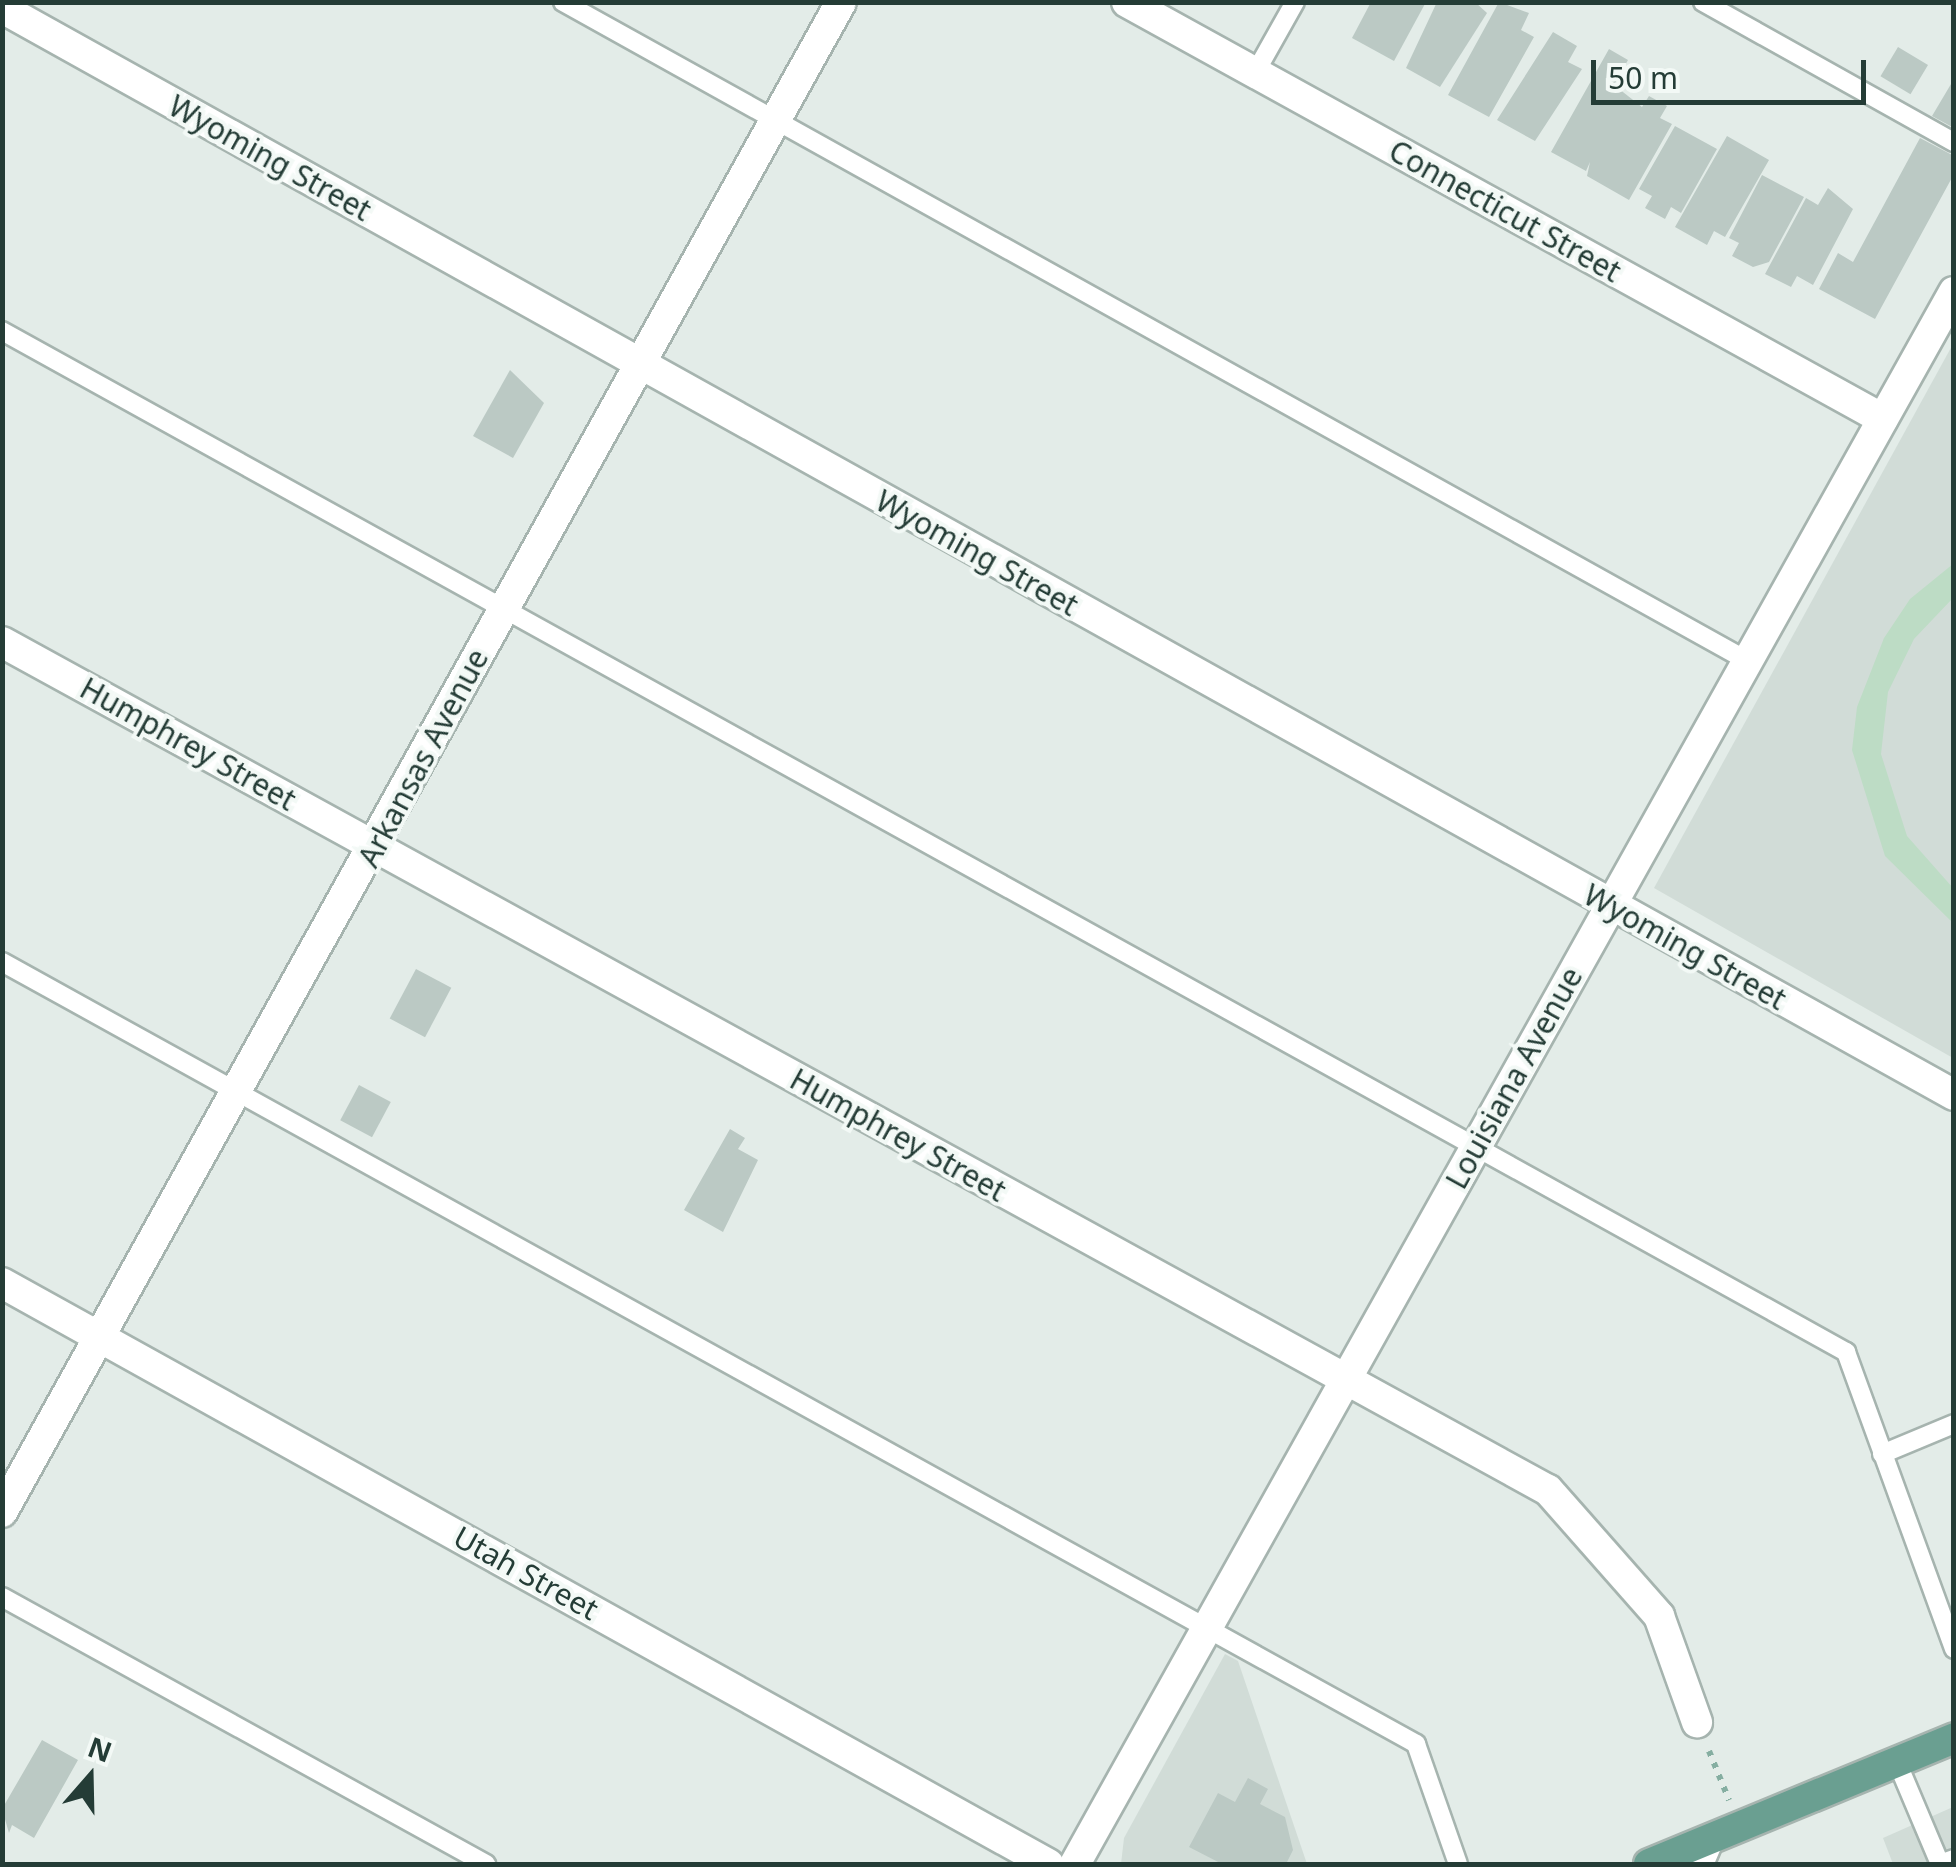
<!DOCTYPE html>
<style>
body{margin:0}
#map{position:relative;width:1956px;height:1867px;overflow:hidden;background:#e3ece8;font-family:"Noto Sans",sans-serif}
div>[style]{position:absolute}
.built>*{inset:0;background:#d1dcd7}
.green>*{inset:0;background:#bddcc5}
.building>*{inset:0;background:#bbc9c4;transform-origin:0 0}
.path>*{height:6px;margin-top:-3px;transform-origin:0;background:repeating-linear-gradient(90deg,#85aea1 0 5px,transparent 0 13px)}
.roads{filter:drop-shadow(2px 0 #a6b4af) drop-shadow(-2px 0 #a6b4af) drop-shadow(0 2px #a6b4af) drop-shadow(0 -2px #a6b4af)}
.lane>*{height:18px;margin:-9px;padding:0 9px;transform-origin:9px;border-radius:9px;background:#fff}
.street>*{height:30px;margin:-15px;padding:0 15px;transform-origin:15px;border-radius:15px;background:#fff}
.primary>*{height:30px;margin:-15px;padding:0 15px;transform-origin:15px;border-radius:15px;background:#6a9f91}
span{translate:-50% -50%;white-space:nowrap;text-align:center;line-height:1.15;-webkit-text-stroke:8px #f3f9f6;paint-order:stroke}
.street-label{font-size:30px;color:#243c36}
.frame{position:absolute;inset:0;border:5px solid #243c36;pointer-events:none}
.north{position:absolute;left:40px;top:1727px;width:100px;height:100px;-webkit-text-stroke:8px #f3f9f6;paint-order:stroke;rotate:20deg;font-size:28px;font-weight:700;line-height:40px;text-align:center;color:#243c36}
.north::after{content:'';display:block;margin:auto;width:35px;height:45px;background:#243c36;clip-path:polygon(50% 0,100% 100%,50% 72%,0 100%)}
.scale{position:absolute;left:1591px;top:60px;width:275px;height:45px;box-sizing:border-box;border:5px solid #243c36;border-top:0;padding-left:12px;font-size:30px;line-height:35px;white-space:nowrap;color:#243c36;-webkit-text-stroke:8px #f3f9f6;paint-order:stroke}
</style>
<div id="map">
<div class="built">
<div style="clip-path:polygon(1953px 344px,1953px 1058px,1654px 888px)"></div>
<div style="clip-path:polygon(1225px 1654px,1238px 1661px,1307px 1864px,1121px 1864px,1124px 1838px)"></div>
<div style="clip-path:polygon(1953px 1807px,1953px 1864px,1893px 1864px,1883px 1838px)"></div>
</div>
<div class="green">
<div style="clip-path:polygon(1953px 564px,1953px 598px,1914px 639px,1888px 692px,1881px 754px,1907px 836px,1953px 888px,1953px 923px,1885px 856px,1852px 750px,1857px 707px,1884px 638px,1910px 599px)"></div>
</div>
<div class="building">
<div style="clip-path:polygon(1371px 2px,1426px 2px,1394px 61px,1352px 38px)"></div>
<div style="clip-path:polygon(1437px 2px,1475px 2px,1487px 13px,1440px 87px,1406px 68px)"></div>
<div style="clip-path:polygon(1499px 2px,1529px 13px,1521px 30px,1534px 37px,1489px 117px,1448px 95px)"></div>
<div style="clip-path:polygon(1553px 32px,1577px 46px,1568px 62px,1582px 69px,1535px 141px,1497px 120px)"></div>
<div style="left:1898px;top:47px;width:35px;height:34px;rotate:31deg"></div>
<div style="clip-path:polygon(1609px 49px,1628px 60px,1614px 85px,1642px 107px,1649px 96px,1667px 106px,1660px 118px,1672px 124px,1629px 200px,1587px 176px,1590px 162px,1586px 171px,1551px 152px)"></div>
<div style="clip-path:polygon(1954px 79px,1954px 128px,1932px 116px)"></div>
<div style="clip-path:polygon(1675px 126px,1717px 149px,1681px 213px,1671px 207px,1665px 219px,1645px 208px,1652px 196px,1639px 189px)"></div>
<div style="clip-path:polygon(1727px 136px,1769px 160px,1725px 237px,1714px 231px,1707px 245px,1675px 227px)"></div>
<div style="clip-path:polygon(1920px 138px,1954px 156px,1954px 174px,1875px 319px,1819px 289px,1838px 253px,1853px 262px)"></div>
<div style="clip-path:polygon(1762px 175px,1804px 197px,1769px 262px,1753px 267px,1732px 256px,1739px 243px,1729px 238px)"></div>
<div style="clip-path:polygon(1828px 188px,1853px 209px,1813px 285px,1797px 276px,1791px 287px,1765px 274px,1806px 198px,1818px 205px)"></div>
<div style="clip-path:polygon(510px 370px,544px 403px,513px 458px,473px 436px)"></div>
<div style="left:416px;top:969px;width:40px;height:56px;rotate:28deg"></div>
<div style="left:359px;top:1085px;width:36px;height:40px;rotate:28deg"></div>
<div style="clip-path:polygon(730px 1129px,745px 1138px,738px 1149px,758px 1160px,723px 1232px,684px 1210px)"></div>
<div style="clip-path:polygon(42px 1740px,78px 1760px,34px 1838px,12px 1825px,9px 1833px,2px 1809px)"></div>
<div style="clip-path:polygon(1248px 1778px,1268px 1789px,1260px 1804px,1285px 1817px,1293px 1850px,1286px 1864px,1222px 1864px,1189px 1847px,1218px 1793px,1235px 1802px)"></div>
</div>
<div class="path">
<div style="left:1709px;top:1751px;width:53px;rotate:67.8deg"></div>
</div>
<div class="roads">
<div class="lane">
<div style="left:563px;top:2px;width:1356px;rotate:29.08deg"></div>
<div style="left:1703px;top:2px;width:287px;rotate:29.2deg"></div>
<div style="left:1255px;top:73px;width:81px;rotate:-60.6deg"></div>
<div style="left:2px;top:331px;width:2108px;rotate:28.97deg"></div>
<div style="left:1846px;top:1352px;width:316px;rotate:70deg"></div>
<div style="left:2px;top:962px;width:1616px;rotate:28.94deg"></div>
<div style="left:1416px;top:1744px;width:127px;rotate:70.7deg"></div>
<div style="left:1882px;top:1454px;width:78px;rotate:-22.6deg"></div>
<div style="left:2px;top:1597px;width:553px;rotate:28.88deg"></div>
<div style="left:1897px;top:1762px;width:111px;rotate:67.1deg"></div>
<div style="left:1940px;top:1864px;width:15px;rotate:-20deg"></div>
</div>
<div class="street">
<div style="left:1127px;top:2px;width:863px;rotate:28.88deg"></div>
<div style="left:2px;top:8px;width:2234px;rotate:29.11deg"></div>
<div style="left:2px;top:642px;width:1763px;rotate:28.75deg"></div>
<div style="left:1548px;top:1490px;width:168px;rotate:48.6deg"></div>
<div style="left:1659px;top:1616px;width:113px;rotate:70.3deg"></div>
<div style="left:2px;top:1283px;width:1197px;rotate:29.05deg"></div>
<div style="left:2px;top:1512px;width:1727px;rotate:-60.94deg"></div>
<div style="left:1075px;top:1864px;width:1801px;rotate:-60.79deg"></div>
<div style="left:1698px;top:1864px;width:25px;rotate:-67deg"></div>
</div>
<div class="primary">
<div style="left:1649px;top:1864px;width:330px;rotate:-22.4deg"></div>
</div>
</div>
<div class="street-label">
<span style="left:270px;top:158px;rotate:29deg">Wyoming Street</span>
<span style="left:1505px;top:211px;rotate:29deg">Connecticut Street</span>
<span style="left:977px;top:553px;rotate:29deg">Wyoming Street</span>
<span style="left:188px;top:744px;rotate:29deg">Humphrey Street</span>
<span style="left:423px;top:758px;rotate:-62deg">Arkansas Avenue</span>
<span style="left:1685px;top:947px;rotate:29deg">Wyoming Street</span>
<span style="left:1514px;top:1078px;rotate:-61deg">Louisiana Avenue</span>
<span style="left:898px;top:1135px;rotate:29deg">Humphrey Street</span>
<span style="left:526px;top:1573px;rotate:29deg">Utah Street</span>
</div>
<div class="frame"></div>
<div class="north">N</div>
<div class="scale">50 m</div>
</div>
